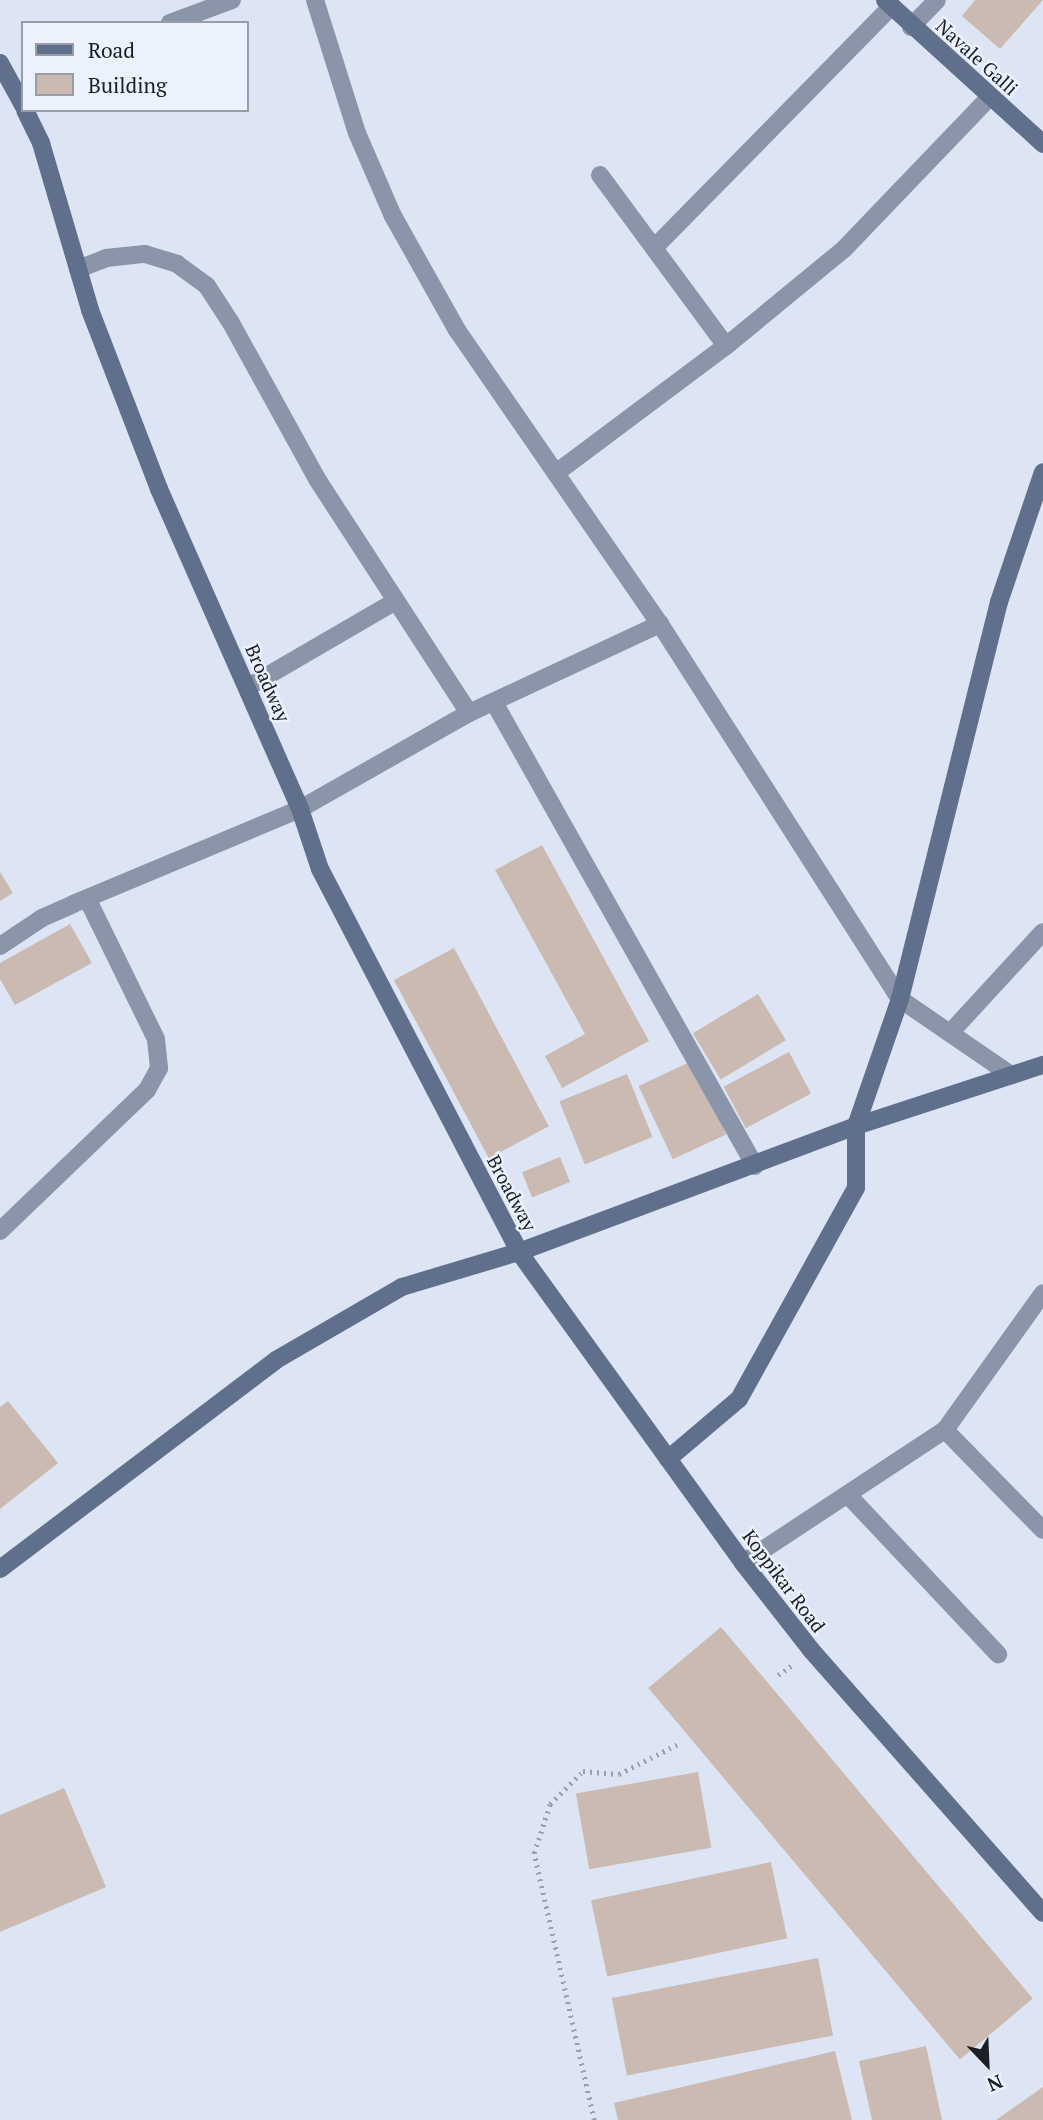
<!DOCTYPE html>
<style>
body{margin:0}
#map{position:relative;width:1043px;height:2120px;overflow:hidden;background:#dde5f4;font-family:"PT Serif",serif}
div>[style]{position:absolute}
.building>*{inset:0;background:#cabab1;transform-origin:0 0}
.path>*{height:4.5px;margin-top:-2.25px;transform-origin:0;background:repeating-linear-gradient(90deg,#99a0ab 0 2px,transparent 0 7px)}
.street>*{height:18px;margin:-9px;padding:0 9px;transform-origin:9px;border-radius:9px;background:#8a95a9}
.secondary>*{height:18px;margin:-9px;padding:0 9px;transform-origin:9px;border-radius:9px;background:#5f6f8c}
span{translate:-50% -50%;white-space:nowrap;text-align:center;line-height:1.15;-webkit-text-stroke:5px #ebf2fe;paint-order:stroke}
.street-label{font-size:19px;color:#1b1e23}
.legend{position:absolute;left:21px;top:21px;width:228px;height:91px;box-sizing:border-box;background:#ebf2fe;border:2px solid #989da6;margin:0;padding:9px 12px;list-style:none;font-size:21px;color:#1b1e23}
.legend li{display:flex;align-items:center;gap:14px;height:35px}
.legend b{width:35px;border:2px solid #989da6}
.north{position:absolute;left:952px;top:2029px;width:70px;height:70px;-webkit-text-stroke:5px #ebf2fe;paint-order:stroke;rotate:157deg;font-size:19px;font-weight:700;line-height:28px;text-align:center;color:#1b1e23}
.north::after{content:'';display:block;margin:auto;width:24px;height:32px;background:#1b1e23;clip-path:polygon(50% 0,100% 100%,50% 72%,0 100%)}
</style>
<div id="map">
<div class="building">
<div style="clip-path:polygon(975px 0,1043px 0,1000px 49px,962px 16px)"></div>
<div style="clip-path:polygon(542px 845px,649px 1041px,562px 1088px,545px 1056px,585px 1034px,495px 870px)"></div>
<div style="clip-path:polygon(0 872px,13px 893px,0 901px)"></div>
<div style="clip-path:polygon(70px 924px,92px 963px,15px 1005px,0 979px,0 963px)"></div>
<div style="left:454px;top:948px;width:202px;height:68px;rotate:62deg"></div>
<div style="left:758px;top:994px;width:54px;height:76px;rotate:59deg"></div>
<div style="left:789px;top:1052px;width:47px;height:74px;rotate:62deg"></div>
<div style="left:692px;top:1061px;width:81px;height:59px;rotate:65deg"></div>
<div style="left:627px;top:1074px;width:68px;height:73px;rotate:68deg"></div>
<div style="left:560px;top:1157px;width:27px;height:41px;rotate:68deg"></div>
<div style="clip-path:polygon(8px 1401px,58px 1463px,0 1509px,0 1407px)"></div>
<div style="left:721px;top:1627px;width:485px;height:95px;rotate:50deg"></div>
<div style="left:698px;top:1772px;width:77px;height:124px;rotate:80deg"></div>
<div style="clip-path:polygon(64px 1788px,106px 1887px,0 1932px,0 1815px)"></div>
<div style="left:771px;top:1862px;width:78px;height:184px;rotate:78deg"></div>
<div style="left:818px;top:1958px;width:79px;height:210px;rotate:79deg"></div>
<div style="clip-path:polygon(926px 2046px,942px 2120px,872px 2120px,859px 2061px)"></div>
<div style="clip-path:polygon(835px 2051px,852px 2120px,618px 2120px,614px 2103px)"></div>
<div style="clip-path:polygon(1043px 2087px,1043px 2120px,996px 2120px)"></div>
</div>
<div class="path">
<div style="left:778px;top:1675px;width:16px;rotate:-35deg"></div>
<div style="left:594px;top:2120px;width:274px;rotate:-102.7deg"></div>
<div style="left:534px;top:1853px;width:52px;rotate:-71.9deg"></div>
<div style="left:550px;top:1804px;width:47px;rotate:-45deg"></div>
<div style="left:583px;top:1771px;width:36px;rotate:5deg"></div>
<div style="left:619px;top:1774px;width:68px;rotate:-26.9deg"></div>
</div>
<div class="street">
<div style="left:315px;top:0;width:139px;rotate:72.5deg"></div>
<div style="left:357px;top:133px;width:90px;rotate:66.6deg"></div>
<div style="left:393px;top:216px;width:131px;rotate:60.7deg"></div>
<div style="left:457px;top:330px;width:357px;rotate:55.4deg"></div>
<div style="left:170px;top:23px;width:66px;rotate:-20.4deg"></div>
<div style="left:911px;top:27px;width:37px;rotate:-46deg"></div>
<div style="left:600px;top:175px;width:212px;rotate:53.6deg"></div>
<div style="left:654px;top:248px;width:339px;rotate:-45.5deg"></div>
<div style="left:78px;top:269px;width:30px;rotate:-21deg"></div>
<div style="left:106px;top:258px;width:39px;rotate:-6deg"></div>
<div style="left:145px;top:254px;width:34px;rotate:17deg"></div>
<div style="left:177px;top:264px;width:37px;rotate:36deg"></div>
<div style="left:207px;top:286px;width:44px;rotate:57deg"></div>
<div style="left:231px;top:323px;width:178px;rotate:61.1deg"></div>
<div style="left:317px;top:479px;width:279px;rotate:57deg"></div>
<div style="left:556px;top:473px;width:212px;rotate:-36.8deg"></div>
<div style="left:726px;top:346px;width:153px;rotate:-39.4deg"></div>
<div style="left:844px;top:249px;width:211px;rotate:-46.2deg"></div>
<div style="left:248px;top:687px;width:171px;rotate:-30.2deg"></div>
<div style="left:495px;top:704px;width:530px;rotate:60.63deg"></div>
<div style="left:0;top:946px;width:50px;rotate:-33.7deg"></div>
<div style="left:42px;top:918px;width:34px;rotate:-24deg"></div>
<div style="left:73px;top:904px;width:246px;rotate:-22.7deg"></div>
<div style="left:300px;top:809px;width:194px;rotate:-29.6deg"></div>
<div style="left:469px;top:713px;width:211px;rotate:-25deg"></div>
<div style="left:660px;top:624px;width:445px;rotate:57.4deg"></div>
<div style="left:900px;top:999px;width:135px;rotate:34.4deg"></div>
<div style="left:950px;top:1033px;width:137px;rotate:-47.4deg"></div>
<div style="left:0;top:1231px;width:204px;rotate:-43.8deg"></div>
<div style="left:147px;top:1090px;width:25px;rotate:-61deg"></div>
<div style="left:159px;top:1068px;width:29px;rotate:-96deg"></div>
<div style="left:156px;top:1039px;width:155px;rotate:-116.1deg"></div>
<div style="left:945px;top:1430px;width:140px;rotate:45.6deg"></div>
<div style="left:848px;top:1495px;width:219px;rotate:46.7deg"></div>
<div style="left:743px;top:1563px;width:242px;rotate:-33.4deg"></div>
<div style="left:945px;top:1430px;width:168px;rotate:-54.4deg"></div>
</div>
<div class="secondary">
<div style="left:885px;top:0;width:214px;rotate:42.3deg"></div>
<div style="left:0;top:63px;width:48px;rotate:61.3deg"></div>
<div style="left:25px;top:110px;width:37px;rotate:64deg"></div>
<div style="left:41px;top:143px;width:174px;rotate:73.6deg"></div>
<div style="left:90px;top:310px;width:192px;rotate:68.9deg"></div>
<div style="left:159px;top:489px;width:350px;rotate:66.2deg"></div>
<div style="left:300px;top:809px;width:63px;rotate:71.6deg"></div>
<div style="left:320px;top:869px;width:432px;rotate:62.5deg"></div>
<div style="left:519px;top:1252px;width:383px;rotate:54.2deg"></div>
<div style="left:743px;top:1563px;width:112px;rotate:51.9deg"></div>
<div style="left:812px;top:1651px;width:349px;rotate:48.6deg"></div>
<div style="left:668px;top:1459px;width:93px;rotate:-40.2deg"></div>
<div style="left:739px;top:1399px;width:241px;rotate:-61deg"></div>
<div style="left:856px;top:1188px;width:62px;rotate:-90deg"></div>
<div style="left:856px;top:1126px;width:134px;rotate:-70.9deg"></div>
<div style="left:900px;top:999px;width:409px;rotate:-76deg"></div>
<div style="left:999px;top:602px;width:137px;rotate:-71.3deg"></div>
<div style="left:0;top:1569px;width:346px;rotate:-37.1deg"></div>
<div style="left:276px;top:1360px;width:146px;rotate:-30.1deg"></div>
<div style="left:402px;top:1287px;width:122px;rotate:-16.7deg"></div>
<div style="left:519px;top:1252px;width:360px;rotate:-20.5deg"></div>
<div style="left:856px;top:1126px;width:197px;rotate:-18.1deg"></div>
</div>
<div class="street-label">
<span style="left:977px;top:57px;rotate:42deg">Navale Galli</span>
<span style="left:268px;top:683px;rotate:66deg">Broadway</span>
<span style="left:512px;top:1193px;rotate:62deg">Broadway</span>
<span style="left:784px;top:1581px;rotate:53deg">Koppikar Road</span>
</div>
<ul class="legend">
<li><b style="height:9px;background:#5f6f8c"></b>Road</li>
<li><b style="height:19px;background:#cabab1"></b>Building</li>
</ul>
<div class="north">N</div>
</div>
